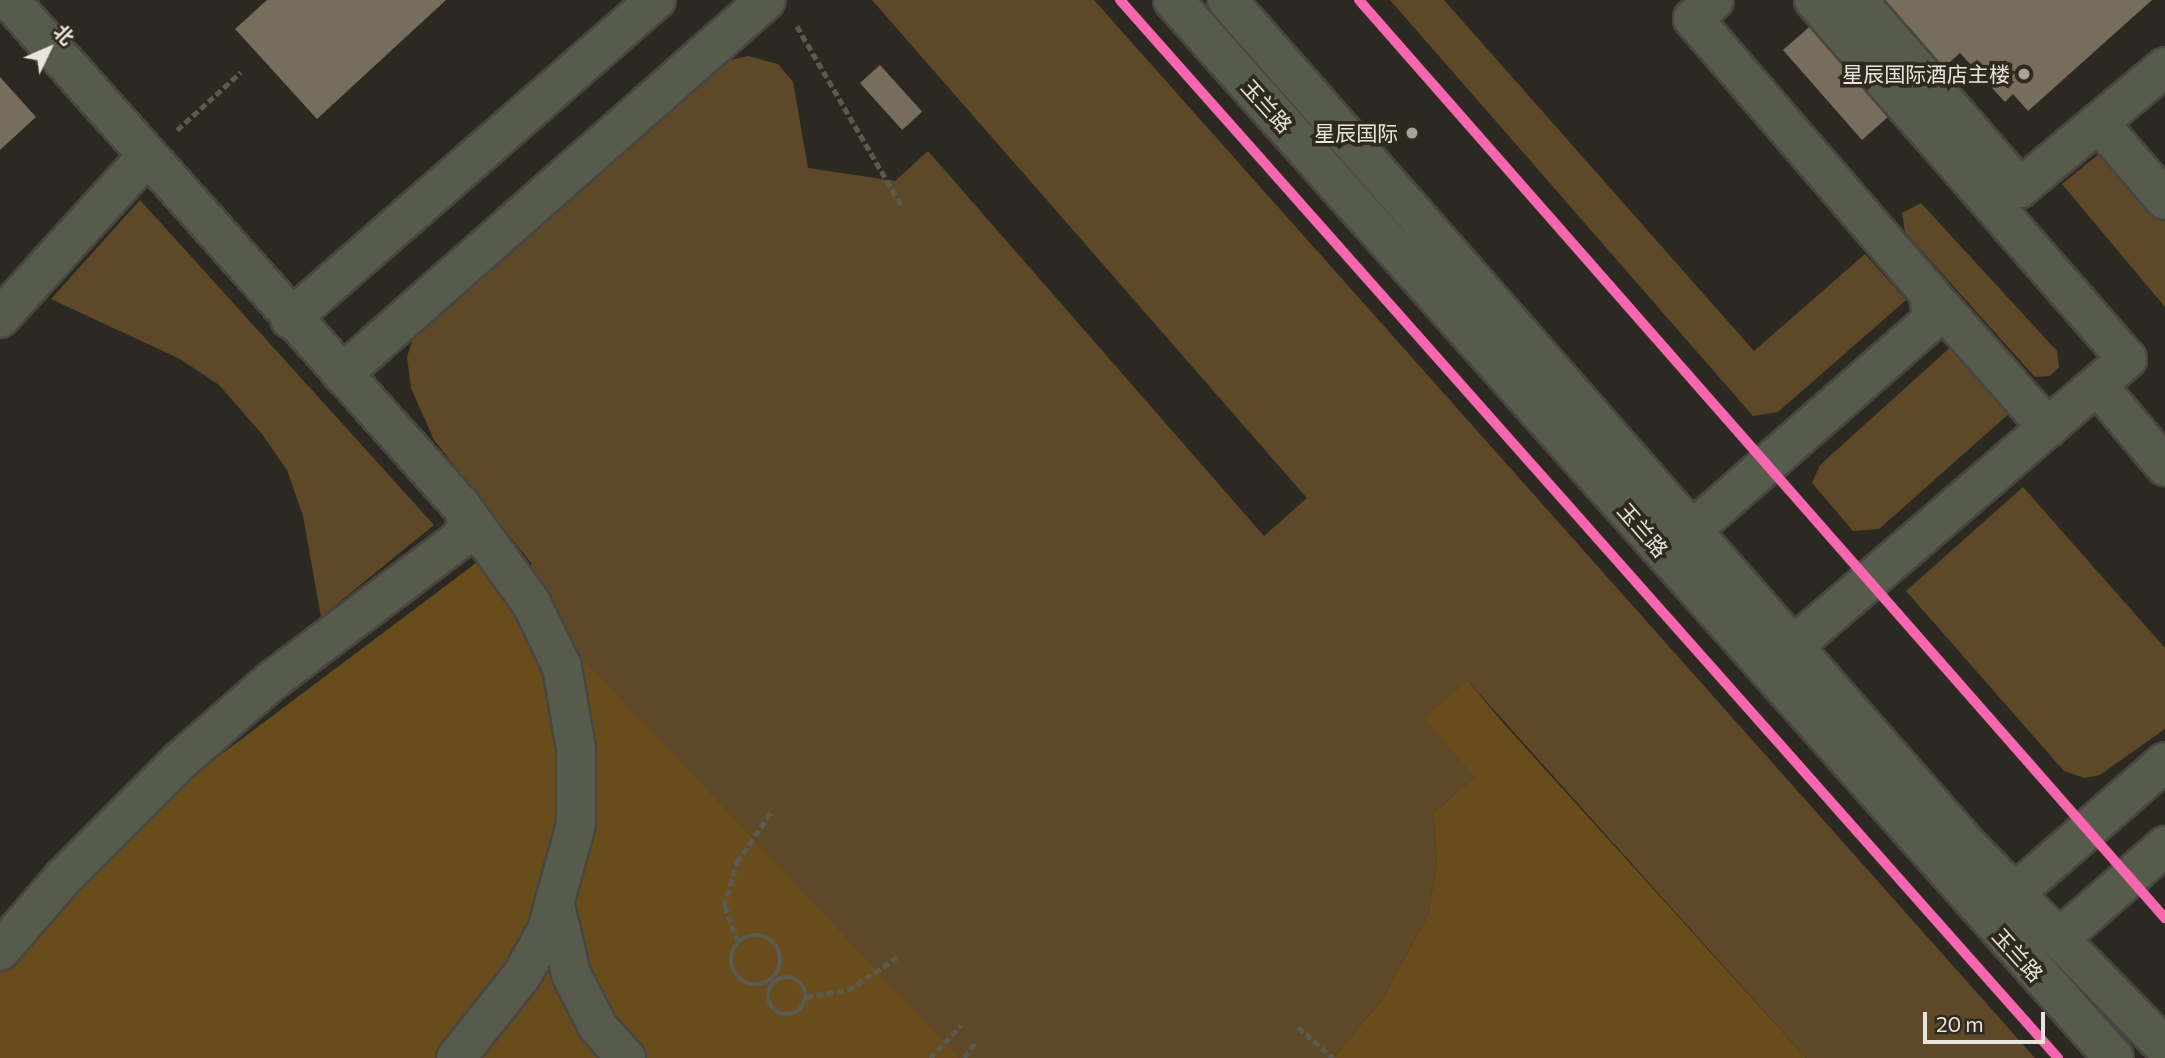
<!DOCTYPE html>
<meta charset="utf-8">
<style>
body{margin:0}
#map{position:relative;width:2165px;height:1058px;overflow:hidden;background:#2c2822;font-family:Commissioner,"Noto Sans SC",sans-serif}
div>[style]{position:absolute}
.green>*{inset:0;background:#5d4927}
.forest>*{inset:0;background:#684c1c}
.building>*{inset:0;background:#776d5d;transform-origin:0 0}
.path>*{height:4.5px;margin-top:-2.25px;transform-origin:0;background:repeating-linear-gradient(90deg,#595a50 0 7px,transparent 0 10.5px)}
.path>.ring{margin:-2.25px;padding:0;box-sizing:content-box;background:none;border:4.5px solid #595a50;border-radius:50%}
.roads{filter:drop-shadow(2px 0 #494641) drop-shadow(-2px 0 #494641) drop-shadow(0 2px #494641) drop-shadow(0 -2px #494641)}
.minor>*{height:38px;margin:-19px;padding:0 19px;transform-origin:19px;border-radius:19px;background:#575b4c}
.cycleway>*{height:10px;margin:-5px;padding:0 5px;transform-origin:5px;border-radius:5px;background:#f766af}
.dots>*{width:19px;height:19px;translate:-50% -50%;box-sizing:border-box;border:4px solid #30291e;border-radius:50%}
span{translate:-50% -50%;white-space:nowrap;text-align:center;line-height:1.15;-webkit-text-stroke:7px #30291e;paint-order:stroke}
.poi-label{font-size:21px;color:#e9e4de}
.right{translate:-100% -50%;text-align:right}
.street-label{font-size:21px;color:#e9e4de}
.north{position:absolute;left:14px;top:14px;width:70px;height:70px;-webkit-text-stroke:5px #30291e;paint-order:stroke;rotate:46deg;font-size:19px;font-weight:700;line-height:28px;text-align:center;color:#e9e4de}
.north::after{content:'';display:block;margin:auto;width:24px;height:32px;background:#e9e4de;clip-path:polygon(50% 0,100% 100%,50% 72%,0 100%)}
.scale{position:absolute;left:1923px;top:1012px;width:122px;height:32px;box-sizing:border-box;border:4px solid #e9e4de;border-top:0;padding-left:9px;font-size:21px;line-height:24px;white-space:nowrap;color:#e9e4de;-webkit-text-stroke:5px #30291e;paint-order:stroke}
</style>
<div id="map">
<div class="green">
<div style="clip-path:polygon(872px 0,1094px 0,2035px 1058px,1806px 1058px,1468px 681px,1475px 777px,1433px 813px,1437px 861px,1428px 915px,1382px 1000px,1333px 1058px,959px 1058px,950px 1051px,531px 603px,531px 563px,434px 440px,411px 388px,407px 357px,414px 335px,721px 62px,748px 56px,778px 64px,793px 82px,808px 168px,895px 181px,928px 151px,1264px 536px,1307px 498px)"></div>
<div style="clip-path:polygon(1390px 0,1444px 0,1754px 351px,1865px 254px,1906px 300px,1778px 412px,1753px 416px)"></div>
<div style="clip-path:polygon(2104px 150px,2165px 222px,2165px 307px,2062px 184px)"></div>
<div style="clip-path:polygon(140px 200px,434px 525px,321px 617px,303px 516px,287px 470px,262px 434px,219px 385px,180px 359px,51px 299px)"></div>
<div style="clip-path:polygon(1921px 203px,2057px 351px,2059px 367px,2050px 376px,2035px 377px,1905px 232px,1902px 213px)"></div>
<div style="clip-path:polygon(1954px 344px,2012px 411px,1879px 529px,1853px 531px,1812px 483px,1820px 465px)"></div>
<div style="clip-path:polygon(2023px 487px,2165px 648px,2165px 729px,2100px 775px,2085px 778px,2064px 771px,1906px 591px)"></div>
</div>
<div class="forest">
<div style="clip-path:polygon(480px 560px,531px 603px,959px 1058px,0 1058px,0 967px,199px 771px)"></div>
<div style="clip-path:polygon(1468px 681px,1505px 725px,1806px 1058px,1333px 1058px,1382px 1000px,1428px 915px,1437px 861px,1433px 813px,1475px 777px,1424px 718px)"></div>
</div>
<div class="building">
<div style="clip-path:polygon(267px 0,446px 0,317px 119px,235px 29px)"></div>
<div style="clip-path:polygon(1840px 0,2152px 0,2028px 111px,2013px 94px,2005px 102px,1960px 53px,1862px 140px,1783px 50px)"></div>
<div style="left:880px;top:65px;width:63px;height:27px;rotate:48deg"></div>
<div style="clip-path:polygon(0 77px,36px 117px,0 150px)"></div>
</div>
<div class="path">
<div style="left:797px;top:26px;width:207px;rotate:59.8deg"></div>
<div style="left:177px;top:130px;width:86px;rotate:-42.2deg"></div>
<div class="ring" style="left:731px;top:935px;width:45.5px;height:45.5px"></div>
<div style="left:738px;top:942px;width:39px;rotate:-111deg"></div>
<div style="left:724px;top:906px;width:46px;rotate:-73.5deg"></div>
<div style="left:737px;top:862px;width:60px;rotate:-55.8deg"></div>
<div class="ring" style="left:768px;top:977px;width:33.5px;height:33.5px"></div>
<div style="left:806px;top:997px;width:43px;rotate:-9.5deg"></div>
<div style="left:848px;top:990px;width:61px;rotate:-33.7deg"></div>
<div style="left:1298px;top:1027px;width:47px;rotate:41.5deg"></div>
<div style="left:930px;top:1058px;width:45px;rotate:-46.8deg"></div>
<div style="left:964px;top:1058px;width:19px;rotate:-55deg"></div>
</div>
<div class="roads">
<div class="minor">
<div style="left:1173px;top:0;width:1416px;rotate:48.35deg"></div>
<div style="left:1227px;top:0;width:1127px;rotate:48.78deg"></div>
<div style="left:1970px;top:848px;width:279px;rotate:45.6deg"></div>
<div style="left:1857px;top:0;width:249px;rotate:49.1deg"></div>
<div style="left:2020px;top:188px;width:189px;rotate:-39.8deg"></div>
<div style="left:2099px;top:123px;width:101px;rotate:49.4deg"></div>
<div style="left:1929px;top:293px;width:180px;rotate:48.6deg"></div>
<div style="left:0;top:318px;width:219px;rotate:-47.8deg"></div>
<div style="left:290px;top:319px;width:486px;rotate:-41.1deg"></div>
<div style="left:342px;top:374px;width:565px;rotate:-41.41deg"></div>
<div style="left:2097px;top:385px;width:106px;rotate:50deg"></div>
<div style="left:1674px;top:546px;width:343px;rotate:-41.2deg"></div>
<div style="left:1932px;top:320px;width:27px;rotate:-96deg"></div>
<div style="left:1929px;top:293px;width:362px;rotate:-130.7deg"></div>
<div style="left:1693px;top:19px;width:28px;rotate:-42deg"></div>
<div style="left:1776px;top:661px;width:463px;rotate:-40.7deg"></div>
<div style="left:2127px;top:359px;width:476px;rotate:-131.1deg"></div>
<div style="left:2015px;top:893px;width:199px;rotate:-41.1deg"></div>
<div style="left:555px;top:905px;width:71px;rotate:76.9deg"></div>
<div style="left:571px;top:974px;width:59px;rotate:63deg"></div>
<div style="left:598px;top:1027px;width:42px;rotate:47.9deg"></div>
<div style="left:2060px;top:938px;width:140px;rotate:-41.2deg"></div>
<div style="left:0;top:951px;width:96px;rotate:-49.2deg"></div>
<div style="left:63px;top:878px;width:165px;rotate:-45deg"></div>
<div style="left:180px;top:761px;width:123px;rotate:-41.1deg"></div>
<div style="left:273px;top:680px;width:234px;rotate:-37deg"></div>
<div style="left:460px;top:539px;width:18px;rotate:-63deg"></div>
<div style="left:468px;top:523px;width:17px;rotate:-111deg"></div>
<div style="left:462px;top:507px;width:680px;rotate:-131.78deg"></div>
<div style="left:456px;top:1058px;width:106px;rotate:-51.5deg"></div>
<div style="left:522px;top:975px;width:51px;rotate:-60.9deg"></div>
<div style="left:547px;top:930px;width:110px;rotate:-74.7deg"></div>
<div style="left:576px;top:824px;width:75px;rotate:-90deg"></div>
<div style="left:576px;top:749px;width:83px;rotate:-99.7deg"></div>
<div style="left:562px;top:667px;width:71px;rotate:-115.8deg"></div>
<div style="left:531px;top:603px;width:118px;rotate:-125.7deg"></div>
</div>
</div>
<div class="cycleway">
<div style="left:1120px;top:0;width:1414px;rotate:48.44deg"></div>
<div style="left:1359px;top:0;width:1222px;rotate:48.72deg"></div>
</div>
<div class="dots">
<div style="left:2024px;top:74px;background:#a7a29c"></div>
<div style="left:1412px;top:133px;background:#a7a29c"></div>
</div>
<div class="poi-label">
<span class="right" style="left:2010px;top:74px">星辰国际酒店主楼</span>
<span class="right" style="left:1398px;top:133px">星辰国际</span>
</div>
<div class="street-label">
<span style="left:1267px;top:106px;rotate:48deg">玉兰路</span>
<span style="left:1643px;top:530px;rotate:49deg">玉兰路</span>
<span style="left:2018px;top:955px;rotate:48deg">玉兰路</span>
</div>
<div class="north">北</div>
<div class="scale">20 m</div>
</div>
